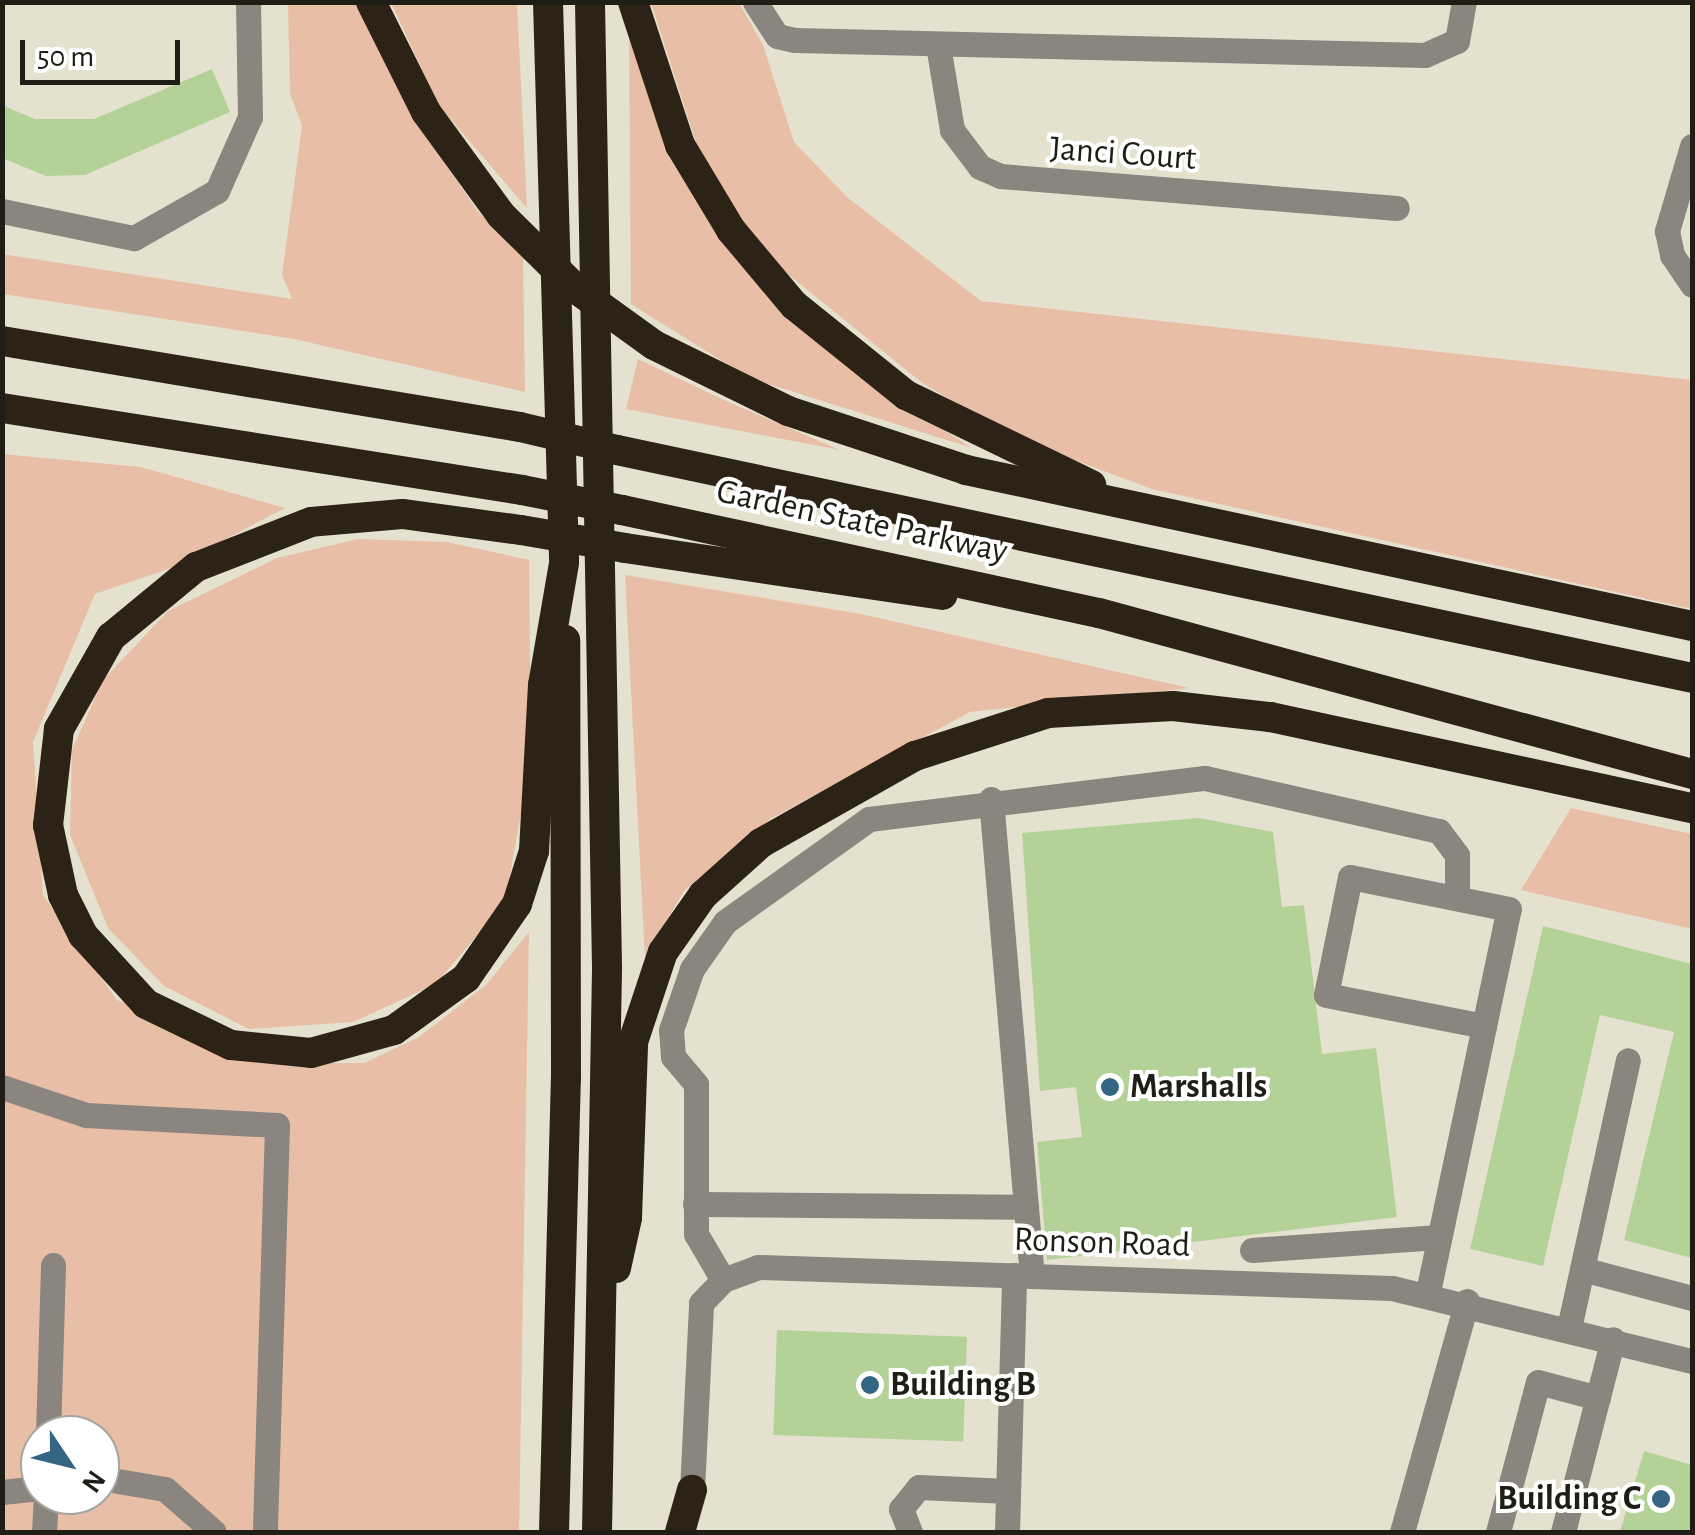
<!DOCTYPE html>
<style>
body{margin:0}
#map{position:relative;width:1695px;height:1535px;overflow:hidden;background:#e4e2cf;font-family:"Alegreya Sans",sans-serif}
div>[style]{position:absolute}
.green>*{inset:0;background:#e9bea7}
.building>*{inset:0;background:#b4d298;transform-origin:0 0}
.minor>*{height:25px;margin:-12.5px;padding:0 12.5px;transform-origin:12.5px;border-radius:12.5px;background:#8a857e}
.highway>*{height:30px;margin:-15px;padding:0 15px;transform-origin:15px;border-radius:15px;background:#2c2316}
.highway-bridge>*{height:30px;margin:-15px;padding:0 15px;transform-origin:15px;border-radius:15px;background:#2c2316}
.dots>*{width:28px;height:28px;translate:-50% -50%;box-sizing:border-box;border:5px solid #fff;border-radius:50%}
span{translate:-50% -50%;white-space:nowrap;text-align:center;line-height:1.15;-webkit-text-stroke:8px #fff;paint-order:stroke}
.street-label{font-size:35px;color:#1e1e17}
.poi-label{font-size:35px;color:#1e1e17;font-weight:700}
.left{translate:0 -50%;text-align:left}
.right{translate:-100% -50%;text-align:right}
.frame{position:absolute;inset:0;border:5px solid #1e1e17;pointer-events:none}
.north{position:absolute;left:20px;top:1415px;width:100px;height:100px;box-sizing:border-box;background:#fff;border:2px solid #a5a5a2;border-radius:50%;rotate:125deg;font-size:28px;font-weight:700;line-height:40px;text-align:center;color:#1e1e17}
.north::after{content:'';display:block;margin:auto;width:35px;height:45px;background:#346583;clip-path:polygon(50% 0,100% 100%,50% 72%,0 100%)}
.scale{position:absolute;left:20px;top:40px;width:160px;height:45px;box-sizing:border-box;border:5px solid #1e1e17;border-top:0;padding-left:12px;font-size:30px;line-height:35px;white-space:nowrap;color:#1e1e17;-webkit-text-stroke:8px #fff;paint-order:stroke}
</style>
<div id="map">
<div class="green">
<div style="clip-path:polygon(288px 3px,358px 3px,415px 120px,479px 213px,523px 255px,525px 392px,294px 339px,3px 294px,2px 254px,292px 299px,282px 275px,302px 126px,290px 93px)"></div>
<div style="clip-path:polygon(391px 3px,517px 3px,527px 208px,439px 106px)"></div>
<div style="clip-path:polygon(651px 3px,739px 3px,763px 45px,794px 142px,847px 197px,981px 301px,1692px 380px,1692px 609px,1152px 489px,1010px 436px,921px 382px,768px 258px,702px 161px)"></div>
<div style="clip-path:polygon(629px 38px,679px 170px,864px 380px,972px 448px,749px 378px,631px 304px)"></div>
<div style="clip-path:polygon(638px 359px,724px 400px,840px 450px,626px 409px)"></div>
<div style="clip-path:polygon(evenodd,2px 454px,141px 467px,285px 508px,171px 568px,95px 594px,33px 742px,43px 895px,117px 1000px,279px 1063px,364px 1063px,419px 1037px,487px 984px,529px 932px,519px 1532px,3px 1532px,2px 454px,40px 1435px,100px 1435px,100px 1495px,40px 1495px,40px 1435px)"></div>
<div style="clip-path:polygon(358px 539px,447px 542px,529px 560px,531px 758px,505px 902px,436px 984px,353px 1022px,249px 1029px,164px 986px,108px 928px,70px 835px,72px 750px,103px 680px,168px 611px,277px 558px)"></div>
<div style="clip-path:polygon(625px 575px,861px 614px,1189px 688px,970px 712px,770px 819px,684px 891px,645px 958px)"></div>
<div style="clip-path:polygon(1571px 808px,1692px 834px,1692px 929px,1521px 890px)"></div>
</div>
<div class="building">
<div style="clip-path:polygon(212px 69px,230px 112px,85px 175px,46px 176px,2px 158px,2px 105px,35px 119px,94px 119px)"></div>
<div style="clip-path:polygon(1199px 818px,1273px 832px,1282px 907px,1304px 905px,1322px 1054px,1376px 1048px,1397px 1217px,1047px 1260px,1037px 1142px,1082px 1137px,1076px 1087px,1040px 1091px,1022px 833px)"></div>
<div style="clip-path:polygon(1543px 926px,1692px 964px,1692px 1258px,1624px 1240px,1674px 1032px,1600px 1015px,1543px 1266px,1470px 1249px)"></div>
<div style="left:777px;top:1330px;width:190px;height:105px;rotate:2deg"></div>
<div style="clip-path:polygon(1644px 1451px,1692px 1465px,1692px 1532px,1620px 1532px)"></div>
</div>
<div class="minor">
<div style="left:755px;top:2px;width:40px;rotate:57.1deg"></div>
<div style="left:777px;top:36px;width:18px;rotate:13deg"></div>
<div style="left:795px;top:40px;width:630px;rotate:1.36deg"></div>
<div style="left:1425px;top:55px;width:35px;rotate:-24deg"></div>
<div style="left:1457px;top:41px;width:40px;rotate:-80deg"></div>
<div style="left:938px;top:45px;width:86px;rotate:80.6deg"></div>
<div style="left:952px;top:130px;width:46px;rotate:52.9deg"></div>
<div style="left:980px;top:167px;width:22px;rotate:24deg"></div>
<div style="left:1000px;top:176px;width:398px;rotate:4.6deg"></div>
<div style="left:1692px;top:146px;width:89px;rotate:106.4deg"></div>
<div style="left:1667px;top:231px;width:25px;rotate:78deg"></div>
<div style="left:1672px;top:255px;width:36px;rotate:56deg"></div>
<div style="left:2px;top:211px;width:135px;rotate:11.6deg"></div>
<div style="left:134px;top:238px;width:95px;rotate:-29.5deg"></div>
<div style="left:217px;top:191px;width:81px;rotate:-66deg"></div>
<div style="left:250px;top:117px;width:115px;rotate:-91deg"></div>
<div style="left:991px;top:799px;width:479px;rotate:85.1deg"></div>
<div style="left:2px;top:1087px;width:89px;rotate:18.4deg"></div>
<div style="left:86px;top:1115px;width:191px;rotate:3deg"></div>
<div style="left:277px;top:1125px;width:407px;rotate:91.7deg"></div>
<div style="left:695px;top:1204px;width:331px;rotate:0.5deg"></div>
<div style="left:1252px;top:1250px;width:187px;rotate:-4deg"></div>
<div style="left:1582px;top:1269px;width:114px;rotate:14.8deg"></div>
<div style="left:723px;top:1280px;width:53px;rotate:-120.4deg"></div>
<div style="left:696px;top:1234px;width:150px;rotate:-90deg"></div>
<div style="left:696px;top:1084px;width:35px;rotate:-130deg"></div>
<div style="left:673px;top:1057px;width:27px;rotate:-94deg"></div>
<div style="left:671px;top:1030px;width:65px;rotate:-71deg"></div>
<div style="left:692px;top:969px;width:57px;rotate:-54.9deg"></div>
<div style="left:725px;top:922px;width:177px;rotate:-35.6deg"></div>
<div style="left:869px;top:819px;width:338px;rotate:-7deg"></div>
<div style="left:1205px;top:778px;width:240px;rotate:12.8deg"></div>
<div style="left:1439px;top:831px;width:30px;rotate:53deg"></div>
<div style="left:1457px;top:855px;width:43px;rotate:90deg"></div>
<div style="left:1428px;top:1292px;width:391px;rotate:-78.1deg"></div>
<div style="left:1509px;top:909px;width:162px;rotate:-168.6deg"></div>
<div style="left:1350px;top:877px;width:120px;rotate:101.5deg"></div>
<div style="left:1326px;top:995px;width:161px;rotate:11.1deg"></div>
<div style="left:1569px;top:1328px;width:274px;rotate:-77.6deg"></div>
<div style="left:48px;top:1435px;width:170px;rotate:-88.3deg"></div>
<div style="left:100px;top:1478px;width:66px;rotate:9.6deg"></div>
<div style="left:165px;top:1489px;width:65px;rotate:41.3deg"></div>
<div style="left:692px;top:1490px;width:187px;rotate:-87.2deg"></div>
<div style="left:701px;top:1303px;width:32px;rotate:-46deg"></div>
<div style="left:723px;top:1280px;width:37px;rotate:-20deg"></div>
<div style="left:758px;top:1267px;width:634px;rotate:1.9deg"></div>
<div style="left:1392px;top:1288px;width:309px;rotate:13.7deg"></div>
<div style="left:2px;top:1492px;width:38px;rotate:-6deg"></div>
<div style="left:44px;top:1532px;width:37px;rotate:-87deg"></div>
<div style="left:910px;top:1532px;width:25px;rotate:-111deg"></div>
<div style="left:901px;top:1509px;width:28px;rotate:-51deg"></div>
<div style="left:919px;top:1487px;width:89px;rotate:2.6deg"></div>
<div style="left:1007px;top:1532px;width:257px;rotate:-88.4deg"></div>
<div style="left:1402px;top:1532px;width:240px;rotate:-74.3deg"></div>
<div style="left:1498px;top:1532px;width:155px;rotate:-75.1deg"></div>
<div style="left:1538px;top:1382px;width:62px;rotate:14.9deg"></div>
<div style="left:1563px;top:1532px;width:199px;rotate:-75.5deg"></div>
</div>
<div class="highway">
<div style="left:371px;top:2px;width:123px;rotate:63.4deg"></div>
<div style="left:426px;top:112px;width:127px;rotate:53.9deg"></div>
<div style="left:548px;top:2px;width:557px;rotate:88.35deg"></div>
<div style="left:590px;top:2px;width:968px;rotate:88.99deg"></div>
<div style="left:607px;top:970px;width:562px;rotate:91.02deg"></div>
<div style="left:633px;top:2px;width:151px;rotate:71.8deg"></div>
<div style="left:680px;top:145px;width:99px;rotate:59deg"></div>
<div style="left:731px;top:230px;width:98px;rotate:50deg"></div>
<div style="left:794px;top:305px;width:144px;rotate:38.8deg"></div>
<div style="left:906px;top:395px;width:206px;rotate:25.9deg"></div>
<div style="left:2px;top:341px;width:525px;rotate:9.43deg"></div>
<div style="left:654px;top:345px;width:149px;rotate:26.2deg"></div>
<div style="left:788px;top:411px;width:188px;rotate:18.3deg"></div>
<div style="left:966px;top:470px;width:743px;rotate:12.13deg"></div>
<div style="left:2px;top:408px;width:526px;rotate:8.96deg"></div>
<div style="left:617px;top:450px;width:1099px;rotate:11.97deg"></div>
<div style="left:622px;top:510px;width:488px;rotate:12.2deg"></div>
<div style="left:1099px;top:613px;width:614px;rotate:15.19deg"></div>
<div style="left:521px;top:530px;width:120px;rotate:-172.3deg"></div>
<div style="left:402px;top:514px;width:91px;rotate:175deg"></div>
<div style="left:311px;top:522px;width:123px;rotate:158.6deg"></div>
<div style="left:196px;top:567px;width:110px;rotate:140.5deg"></div>
<div style="left:111px;top:637px;width:106px;rotate:119.5deg"></div>
<div style="left:59px;top:729px;width:97px;rotate:96.5deg"></div>
<div style="left:48px;top:825px;width:72px;rotate:77.9deg"></div>
<div style="left:63px;top:895px;width:45px;rotate:63.4deg"></div>
<div style="left:83px;top:935px;width:93px;rotate:47.6deg"></div>
<div style="left:146px;top:1004px;width:94px;rotate:25.8deg"></div>
<div style="left:231px;top:1045px;width:80px;rotate:5.7deg"></div>
<div style="left:311px;top:1053px;width:86px;rotate:-15.5deg"></div>
<div style="left:394px;top:1030px;width:89px;rotate:-35.8deg"></div>
<div style="left:466px;top:978px;width:90px;rotate:-55.4deg"></div>
<div style="left:517px;top:904px;width:56px;rotate:-72.2deg"></div>
<div style="left:534px;top:851px;width:166px;rotate:-86.9deg"></div>
<div style="left:543px;top:685px;width:124px;rotate:-80.2deg"></div>
<div style="left:625px;top:548px;width:321px;rotate:8.4deg"></div>
<div style="left:616px;top:1268px;width:51px;rotate:-77.6deg"></div>
<div style="left:627px;top:1218px;width:176px;rotate:-88deg"></div>
<div style="left:633px;top:1042px;width:95px;rotate:-71.6deg"></div>
<div style="left:663px;top:952px;width:70px;rotate:-54.9deg"></div>
<div style="left:703px;top:895px;width:78px;rotate:-41.9deg"></div>
<div style="left:761px;top:843px;width:177px;rotate:-29.5deg"></div>
<div style="left:915px;top:756px;width:140px;rotate:-17.9deg"></div>
<div style="left:1048px;top:713px;width:125px;rotate:-3.2deg"></div>
<div style="left:1173px;top:706px;width:98px;rotate:6.5deg"></div>
<div style="left:1270px;top:717px;width:432px;rotate:12.2deg"></div>
<div style="left:554px;top:1532px;width:454px;rotate:-88.5deg"></div>
<div style="left:566px;top:1078px;width:438px;rotate:-90.1deg"></div>
<div style="left:680px;top:1532px;width:44px;rotate:-74.1deg"></div>
</div>
<div class="highway-bridge">
<div style="left:501px;top:215px;width:104px;rotate:44.6deg"></div>
<div style="left:575px;top:288px;width:97px;rotate:35.8deg"></div>
<div style="left:520px;top:427px;width:100px;rotate:13.3deg"></div>
<div style="left:522px;top:490px;width:102px;rotate:11.3deg"></div>
<div style="left:521px;top:530px;width:106px;rotate:9.8deg"></div>
</div>
<div class="dots">
<div style="left:1110px;top:1087px;background:#346583"></div>
<div style="left:870px;top:1385px;background:#346583"></div>
<div style="left:1661px;top:1499px;background:#346583"></div>
</div>
<div class="street-label">
<span style="left:1123px;top:154px;rotate:4deg">Janci Court</span>
<span style="left:862px;top:522px;rotate:12deg">Garden State Parkway</span>
<span style="left:1102px;top:1243px;rotate:2deg">Ronson Road</span>
</div>
<div class="poi-label">
<span class="left" style="left:1130px;top:1087px">Marshalls</span>
<span class="left" style="left:890px;top:1385px">Building B</span>
<span class="right" style="left:1641px;top:1499px">Building C</span>
</div>
<div class="frame"></div>
<div class="north">N</div>
<div class="scale">50 m</div>
</div>
